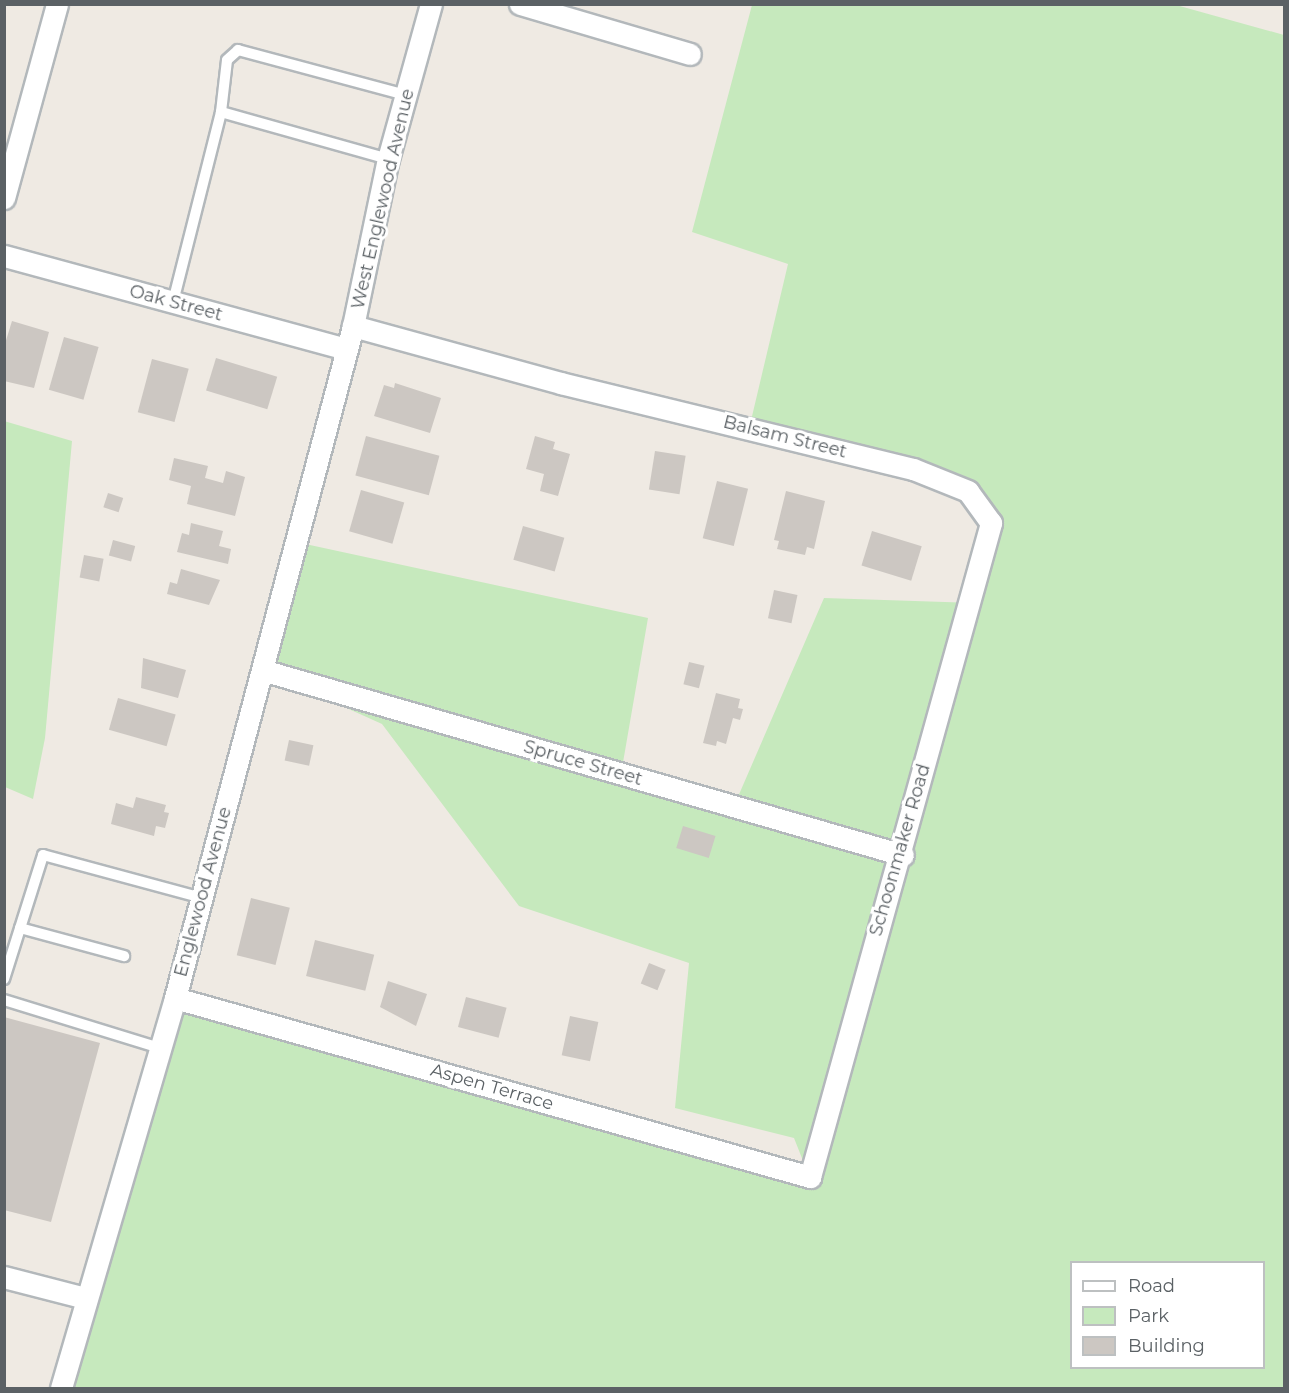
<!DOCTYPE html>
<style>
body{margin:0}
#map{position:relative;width:1289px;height:1393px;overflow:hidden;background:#efeae3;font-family:Montserrat,sans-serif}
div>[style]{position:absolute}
.green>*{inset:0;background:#c6e9bd}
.building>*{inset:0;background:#ccc7c2;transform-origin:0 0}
.roads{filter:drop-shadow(2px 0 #b3b8bb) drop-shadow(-2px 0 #b3b8bb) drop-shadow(0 2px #b3b8bb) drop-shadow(0 -2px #b3b8bb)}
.service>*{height:10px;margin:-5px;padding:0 5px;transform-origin:5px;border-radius:5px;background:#fff}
.minor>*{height:21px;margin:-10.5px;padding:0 10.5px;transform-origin:10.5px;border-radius:10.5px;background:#fff}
span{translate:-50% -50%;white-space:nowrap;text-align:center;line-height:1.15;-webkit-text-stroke:6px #fff;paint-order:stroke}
.street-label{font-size:18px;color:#5b6165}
.frame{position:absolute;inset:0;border:6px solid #5b6165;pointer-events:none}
.legend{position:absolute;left:1070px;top:1261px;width:195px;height:108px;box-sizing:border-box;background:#fff;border:2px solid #bdc0c1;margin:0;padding:8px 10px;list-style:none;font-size:18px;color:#5b6165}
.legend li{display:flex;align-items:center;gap:12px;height:30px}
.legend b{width:30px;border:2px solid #bdc0c1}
</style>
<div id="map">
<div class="green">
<div style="clip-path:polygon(evenodd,752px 5px,1176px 5px,1284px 35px,1284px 1388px,61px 1388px,175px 998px,809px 1176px,794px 1138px,675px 1108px,689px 963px,519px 906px,382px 724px,262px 670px,296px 542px,648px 618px,621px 774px,734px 806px,824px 598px,975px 603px,992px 542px,968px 491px,749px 429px,788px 264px,692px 232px,752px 5px,1072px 1262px,1264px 1262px,1264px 1368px,1072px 1368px,1072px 1262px)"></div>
<div style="clip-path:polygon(4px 421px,72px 441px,45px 738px,33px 799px,5px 787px)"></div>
</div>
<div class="building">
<div style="clip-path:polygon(12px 321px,49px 332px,34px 388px,4px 381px,4px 347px)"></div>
<div style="left:64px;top:337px;width:36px;height:55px;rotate:16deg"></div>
<div style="left:216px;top:358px;width:64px;height:34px;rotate:17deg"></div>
<div style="left:152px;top:359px;width:38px;height:55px;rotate:15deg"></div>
<div style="clip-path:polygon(395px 383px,441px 398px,430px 433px,374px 416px,384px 385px,394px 388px)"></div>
<div style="left:366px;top:436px;width:76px;height:41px;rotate:15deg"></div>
<div style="clip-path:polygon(535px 436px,555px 442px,553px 449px,570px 454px,558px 496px,540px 491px,544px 474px,526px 469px)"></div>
<div style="left:655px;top:451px;width:31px;height:39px;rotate:9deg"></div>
<div style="clip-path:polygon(174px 458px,208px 466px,205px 478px,223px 483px,226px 471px,245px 477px,235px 516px,187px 504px,191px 486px,169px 480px)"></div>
<div style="left:717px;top:481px;width:32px;height:59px;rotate:14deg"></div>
<div style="left:361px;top:490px;width:45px;height:43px;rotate:16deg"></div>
<div style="clip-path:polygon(786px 491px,825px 501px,814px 549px,807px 547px,805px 555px,777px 549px,779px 541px,774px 540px)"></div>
<div style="left:108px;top:493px;width:16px;height:15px;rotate:18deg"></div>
<div style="clip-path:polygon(191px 523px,223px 531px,219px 546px,231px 549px,228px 564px,177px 552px,182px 533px,189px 535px)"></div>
<div style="left:523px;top:526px;width:43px;height:35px;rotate:16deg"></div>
<div style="left:872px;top:531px;width:52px;height:36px;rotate:17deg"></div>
<div style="left:113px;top:540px;width:23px;height:16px;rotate:15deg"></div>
<div style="left:84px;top:555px;width:20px;height:23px;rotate:11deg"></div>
<div style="clip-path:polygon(181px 569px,220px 580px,209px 605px,167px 594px,170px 582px,177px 584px)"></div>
<div style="left:774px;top:590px;width:24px;height:29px;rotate:12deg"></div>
<div style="clip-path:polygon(143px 658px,186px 670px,178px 698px,141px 688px)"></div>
<div style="left:689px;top:662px;width:16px;height:23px;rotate:14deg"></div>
<div style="clip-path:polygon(716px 693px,740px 699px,738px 708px,743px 709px,740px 720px,733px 718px,726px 744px,717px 741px,716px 746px,703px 743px)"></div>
<div style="left:118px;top:698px;width:60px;height:33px;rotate:16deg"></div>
<div style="left:289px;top:740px;width:25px;height:21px;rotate:12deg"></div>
<div style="clip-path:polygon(136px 797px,166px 805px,164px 812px,169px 813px,165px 828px,156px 826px,154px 836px,111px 824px,116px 803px,133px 808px)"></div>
<div style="left:683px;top:826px;width:34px;height:23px;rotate:17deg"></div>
<div style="left:251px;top:898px;width:40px;height:59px;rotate:14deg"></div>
<div style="left:315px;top:940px;width:61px;height:37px;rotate:14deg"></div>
<div style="left:649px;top:963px;width:18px;height:22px;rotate:22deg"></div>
<div style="clip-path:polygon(388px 981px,427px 994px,416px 1026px,380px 1007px)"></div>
<div style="left:466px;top:997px;width:42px;height:31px;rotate:15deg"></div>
<div style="left:570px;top:1016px;width:29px;height:40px;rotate:12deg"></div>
<div style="clip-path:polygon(4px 1017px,100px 1043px,51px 1222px,4px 1210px)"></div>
</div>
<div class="roads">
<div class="service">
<div style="left:221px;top:112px;width:173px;rotate:15.7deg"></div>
<div style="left:173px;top:302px;width:196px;rotate:-75.8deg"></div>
<div style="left:221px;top:112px;width:52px;rotate:-83.4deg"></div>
<div style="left:227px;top:60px;width:15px;rotate:-42deg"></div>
<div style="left:238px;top:50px;width:174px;rotate:15deg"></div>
<div style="left:20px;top:928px;width:108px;rotate:15.1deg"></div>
<div style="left:4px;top:979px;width:130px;rotate:-72.5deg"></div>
<div style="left:43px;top:855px;width:165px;rotate:15.1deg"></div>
<div style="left:4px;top:1000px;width:163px;rotate:17.1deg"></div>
</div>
<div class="minor">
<div style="left:520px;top:4px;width:177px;rotate:16.4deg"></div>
<div style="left:4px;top:198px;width:201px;rotate:-74.7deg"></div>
<div style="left:4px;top:256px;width:355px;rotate:15.2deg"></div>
<div style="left:262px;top:670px;width:667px;rotate:16.1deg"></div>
<div style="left:175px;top:998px;width:660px;rotate:15.74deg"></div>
<div style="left:810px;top:1177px;width:679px;rotate:-74.53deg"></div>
<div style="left:991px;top:523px;width:39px;rotate:-126deg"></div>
<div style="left:968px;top:491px;width:59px;rotate:-158.2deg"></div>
<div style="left:913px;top:469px;width:362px;rotate:-166.3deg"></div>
<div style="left:561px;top:383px;width:216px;rotate:-164.7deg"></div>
<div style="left:4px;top:1277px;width:84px;rotate:14.5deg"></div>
<div style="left:61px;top:1388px;width:406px;rotate:-73.7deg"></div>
<div style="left:175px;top:998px;width:695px;rotate:-75.16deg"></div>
<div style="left:353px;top:326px;width:171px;rotate:-78.2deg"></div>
<div style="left:388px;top:159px;width:161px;rotate:-74.5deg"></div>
</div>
</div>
<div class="street-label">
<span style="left:383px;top:199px;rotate:-77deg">West Englewood Avenue</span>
<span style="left:176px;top:303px;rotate:15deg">Oak Street</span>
<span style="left:785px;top:437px;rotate:14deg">Balsam Street</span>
<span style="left:583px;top:763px;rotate:16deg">Spruce Street</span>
<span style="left:900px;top:850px;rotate:-74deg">Schoonmaker Road</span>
<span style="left:203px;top:892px;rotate:-75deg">Englewood Avenue</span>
<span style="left:492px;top:1087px;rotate:16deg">Aspen Terrace</span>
</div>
<div class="frame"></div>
<ul class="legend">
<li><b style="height:8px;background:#fff"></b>Road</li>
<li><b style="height:16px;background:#c6e9bd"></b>Park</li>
<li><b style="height:16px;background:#ccc7c2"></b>Building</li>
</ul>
</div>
